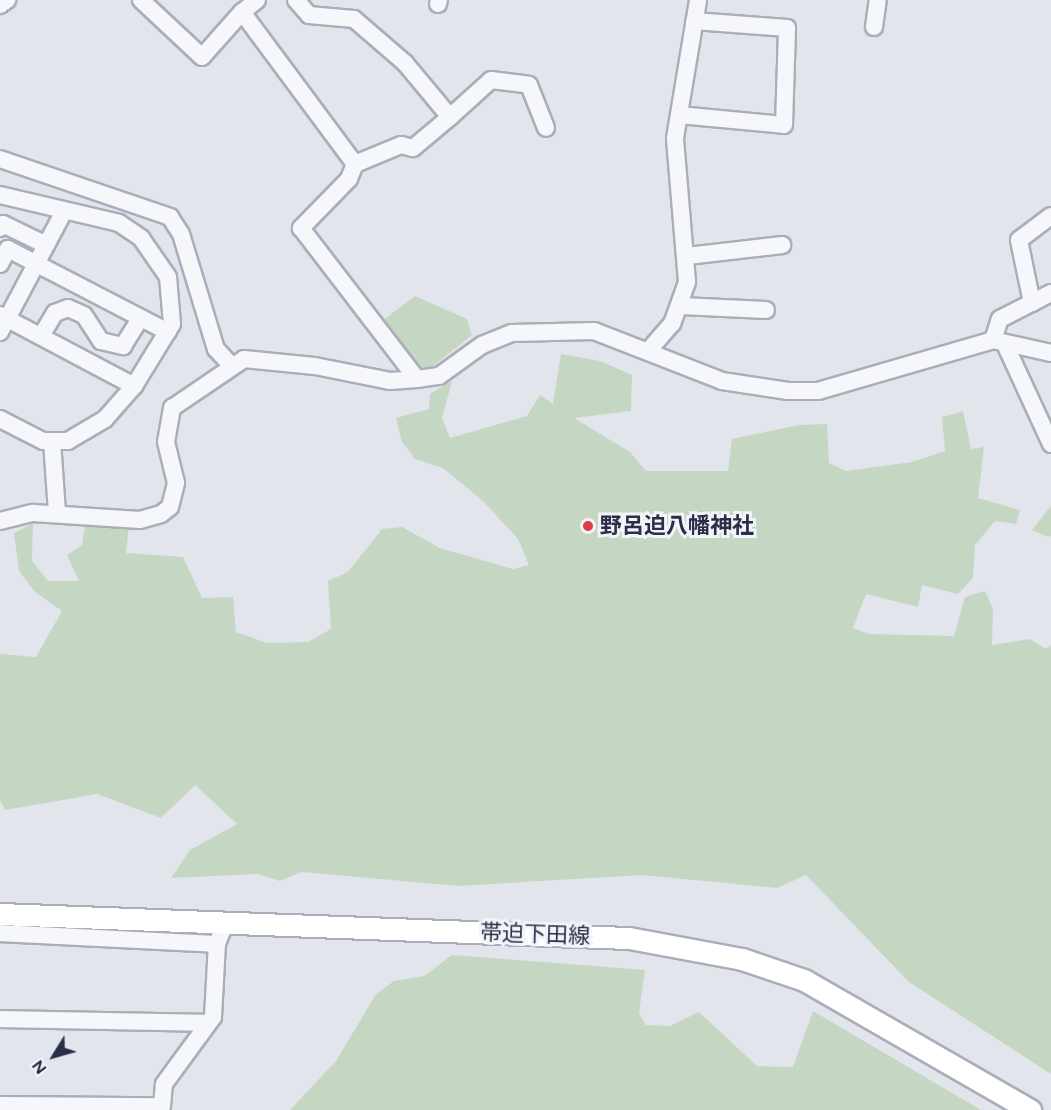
<!DOCTYPE html>
<meta charset="utf-8">
<style>
body{margin:0}
#map{position:relative;width:1051px;height:1110px;overflow:hidden;background:#e3e5ec;font-family:Figtree,"Noto Sans JP",sans-serif}
div>[style]{position:absolute}
.green>*{inset:0;background:#c5d7c3}
.roads{filter:drop-shadow(2px 0 #abaeba) drop-shadow(-2px 0 #abaeba) drop-shadow(0 2px #abaeba) drop-shadow(0 -2px #abaeba)}
.minor>*{height:16px;margin:-8px;padding:0 8px;transform-origin:8px;border-radius:8px;background:#f6f7fa}
.major>*{height:21px;margin:-10.5px;padding:0 10.5px;transform-origin:10.5px;border-radius:10.5px;background:#fff}
.dots>*{width:16px;height:16px;translate:-50% -50%;box-sizing:border-box;border:3px solid #f3f4f9;border-radius:50%}
span{translate:-50% -50%;white-space:nowrap;text-align:center;line-height:1.15;-webkit-text-stroke:6px #f3f4f9;paint-order:stroke}
.poi-label{font-size:22px;color:#282f46;font-weight:700}
.left{translate:0 -50%;text-align:left}
.street-label{font-size:22px;color:#282f46}
.north{position:absolute;left:24px;top:1026px;width:60px;height:60px;-webkit-text-stroke:4px #f3f4f9;paint-order:stroke;rotate:233deg;font-size:16px;font-weight:700;line-height:24px;text-align:center;color:#282f46}
.north::after{content:'';display:block;margin:auto;width:21px;height:27px;background:#282f46;clip-path:polygon(50% 0,100% 100%,50% 72%,0 100%)}
</style>
<div id="map">
<div class="green">
<div style="clip-path:polygon(415px 296px,467px 319px,472px 335px,429px 369px,420px 369px,382px 321px)"></div>
<div style="clip-path:polygon(561px 354px,600px 361px,632px 375px,631px 411px,574px 418px,630px 452px,646px 471px,728px 471px,732px 439px,799px 425px,827px 424px,829px 463px,846px 471px,912px 462px,945px 451px,942px 417px,963px 411px,971px 449px,984px 447px,978px 498px,1020px 510px,1016px 524px,995px 521px,975px 545px,973px 578px,958px 594px,922px 585px,918px 607px,866px 594px,853px 628px,869px 634px,954px 636px,965px 597px,985px 591px,993px 609px,992px 645px,1030px 639px,1046px 649px,1051px 645px,1051px 1074px,909px 982px,806px 875px,777px 888px,642px 875px,459px 886px,301px 872px,280px 881px,257px 874px,171px 878px,190px 850px,237px 824px,195px 785px,161px 818px,97px 794px,5px 810px,0 800px,0 654px,36px 657px,62px 611px,35px 592px,19px 571px,14px 533px,33px 523px,32px 561px,48px 581px,79px 581px,67px 555px,82px 545px,85px 527px,129px 526px,126px 553px,183px 557px,202px 598px,233px 597px,236px 632px,267px 643px,308px 642px,331px 629px,328px 581px,348px 572px,382px 529px,402px 527px,440px 548px,513px 569px,529px 565px,518px 539px,483px 501px,443px 468px,415px 459px,402px 442px,396px 418px,429px 409px,430px 394px,452px 381px,442px 418px,450px 438px,527px 416px,540px 395px,553px 404px)"></div>
<div style="clip-path:polygon(1051px 506px,1051px 536px,1048px 537px,1032px 530px)"></div>
<div style="clip-path:polygon(452px 955px,645px 970px,639px 1013px,646px 1025px,670px 1026px,699px 1012px,757px 1066px,793px 1067px,813px 1011px,981px 1110px,290px 1110px,336px 1061px,376px 994px,394px 981px,424px 976px)"></div>
</div>
<div class="roads">
<div class="minor">
<div style="left:141px;top:0;width:83px;rotate:43.1deg"></div>
<div style="left:202px;top:57px;width:60px;rotate:-48.4deg"></div>
<div style="left:257px;top:0;width:19px;rotate:141deg"></div>
<div style="left:242px;top:12px;width:189px;rotate:53.4deg"></div>
<div style="left:355px;top:164px;width:16px;rotate:112deg"></div>
<div style="left:349px;top:179px;width:69px;rotate:134.4deg"></div>
<div style="left:301px;top:228px;width:190px;rotate:52.5deg"></div>
<div style="left:296px;top:0;width:20px;rotate:49deg"></div>
<div style="left:309px;top:15px;width:45px;rotate:5.1deg"></div>
<div style="left:354px;top:19px;width:67px;rotate:40.8deg"></div>
<div style="left:405px;top:63px;width:70px;rotate:50.2deg"></div>
<div style="left:450px;top:117px;width:55px;rotate:-42.1deg"></div>
<div style="left:491px;top:80px;width:38px;rotate:7deg"></div>
<div style="left:529px;top:85px;width:46px;rotate:68.4deg"></div>
<div style="left:438px;top:4px;width:4px;rotate:-76deg"></div>
<div style="left:0;top:5px;width:9px;rotate:-36deg"></div>
<div style="left:874px;top:27px;width:27px;rotate:-82deg"></div>
<div style="left:679px;top:115px;width:105px;rotate:5.4deg"></div>
<div style="left:784px;top:125px;width:97px;rotate:-88.2deg"></div>
<div style="left:787px;top:28px;width:93px;rotate:-175.7deg"></div>
<div style="left:0;top:159px;width:180px;rotate:18.8deg"></div>
<div style="left:170px;top:217px;width:20px;rotate:57deg"></div>
<div style="left:181px;top:234px;width:120px;rotate:73.1deg"></div>
<div style="left:216px;top:349px;width:22px;rotate:47deg"></div>
<div style="left:355px;top:164px;width:50px;rotate:-22.4deg"></div>
<div style="left:401px;top:145px;width:12px;rotate:14deg"></div>
<div style="left:413px;top:148px;width:48px;rotate:-40deg"></div>
<div style="left:0;top:195px;width:122px;rotate:13.2deg"></div>
<div style="left:119px;top:223px;width:27px;rotate:34deg"></div>
<div style="left:141px;top:238px;width:47px;rotate:55.3deg"></div>
<div style="left:168px;top:277px;width:47px;rotate:85.1deg"></div>
<div style="left:172px;top:324px;width:73px;rotate:121.5deg"></div>
<div style="left:134px;top:386px;width:44px;rotate:131.3deg"></div>
<div style="left:105px;top:419px;width:43px;rotate:149.3deg"></div>
<div style="left:68px;top:441px;width:25px;rotate:180deg"></div>
<div style="left:43px;top:441px;width:48px;rotate:-152.9deg"></div>
<div style="left:0;top:228px;width:5px;rotate:-53deg"></div>
<div style="left:3px;top:224px;width:48px;rotate:26deg"></div>
<div style="left:687px;top:256px;width:96px;rotate:-6.6deg"></div>
<div style="left:0;top:264px;width:17px;rotate:-62deg"></div>
<div style="left:8px;top:249px;width:180px;rotate:27.4deg"></div>
<div style="left:1032px;top:303px;width:21px;rotate:-28deg"></div>
<div style="left:681px;top:306px;width:85px;rotate:2.7deg"></div>
<div style="left:0;top:315px;width:152px;rotate:27.9deg"></div>
<div style="left:0;top:332px;width:137px;rotate:-62.1deg"></div>
<div style="left:41px;top:336px;width:27px;rotate:-59deg"></div>
<div style="left:55px;top:313px;width:14px;rotate:-21deg"></div>
<div style="left:68px;top:308px;width:17px;rotate:24deg"></div>
<div style="left:84px;top:315px;width:31px;rotate:57deg"></div>
<div style="left:101px;top:341px;width:23px;rotate:13deg"></div>
<div style="left:123px;top:346px;width:32px;rotate:-58deg"></div>
<div style="left:993px;top:340px;width:22px;rotate:-72deg"></div>
<div style="left:1000px;top:319px;width:36px;rotate:-27deg"></div>
<div style="left:1032px;top:303px;width:64px;rotate:-101.7deg"></div>
<div style="left:1019px;top:240px;width:40px;rotate:-37deg"></div>
<div style="left:1005px;top:344px;width:110px;rotate:65.3deg"></div>
<div style="left:649px;top:350px;width:35px;rotate:-49deg"></div>
<div style="left:672px;top:324px;width:45px;rotate:-70.3deg"></div>
<div style="left:687px;top:282px;width:144px;rotate:-94.8deg"></div>
<div style="left:675px;top:138px;width:140px;rotate:-80.5deg"></div>
<div style="left:52px;top:441px;width:72px;rotate:86deg"></div>
<div style="left:0;top:521px;width:34px;rotate:-14deg"></div>
<div style="left:33px;top:513px;width:107px;rotate:3.7deg"></div>
<div style="left:140px;top:520px;width:22px;rotate:-16deg"></div>
<div style="left:161px;top:514px;width:11px;rotate:-38deg"></div>
<div style="left:170px;top:507px;width:25px;rotate:-76deg"></div>
<div style="left:176px;top:483px;width:42px;rotate:-103.7deg"></div>
<div style="left:166px;top:442px;width:35px;rotate:-80deg"></div>
<div style="left:172px;top:408px;width:87px;rotate:-34.2deg"></div>
<div style="left:244px;top:359px;width:71px;rotate:5.6deg"></div>
<div style="left:315px;top:366px;width:76px;rotate:11.3deg"></div>
<div style="left:390px;top:381px;width:27px;rotate:-4deg"></div>
<div style="left:417px;top:379px;width:22px;rotate:-8deg"></div>
<div style="left:439px;top:376px;width:53px;rotate:-35.8deg"></div>
<div style="left:482px;top:345px;width:32px;rotate:-22deg"></div>
<div style="left:512px;top:333px;width:82px;rotate:-1.4deg"></div>
<div style="left:594px;top:331px;width:137px;rotate:21.3deg"></div>
<div style="left:722px;top:381px;width:67px;rotate:8.6deg"></div>
<div style="left:788px;top:391px;width:30px"></div>
<div style="left:818px;top:391px;width:182px;rotate:-16.2deg"></div>
<div style="left:993px;top:340px;width:59px;rotate:12.6deg"></div>
<div style="left:0;top:933px;width:217px;rotate:2.9deg"></div>
<div style="left:0;top:1019px;width:206px;rotate:1.1deg"></div>
<div style="left:0;top:1105px;width:162px;rotate:0.4deg"></div>
<div style="left:162px;top:1106px;width:22px;rotate:-85deg"></div>
<div style="left:164px;top:1084px;width:83px;rotate:-53.8deg"></div>
<div style="left:213px;top:1017px;width:73px;rotate:-86.9deg"></div>
<div style="left:217px;top:944px;width:19px;rotate:-69deg"></div>
</div>
<div class="major">
<div style="left:0;top:914px;width:629px;rotate:2.19deg"></div>
<div style="left:629px;top:938px;width:115px;rotate:10.5deg"></div>
<div style="left:742px;top:959px;width:65px;rotate:18.7deg"></div>
<div style="left:804px;top:980px;width:261px;rotate:29.9deg"></div>
</div>
</div>
<div class="dots">
<div style="left:588px;top:526px;background:#dc3d3e"></div>
</div>
<div class="poi-label">
<span class="left" style="left:600px;top:526px">野呂迫八幡神社</span>
</div>
<div class="street-label">
<span style="left:535px;top:934px;rotate:2deg">帯迫下田線</span>
</div>
<div class="north">N</div>
</div>
